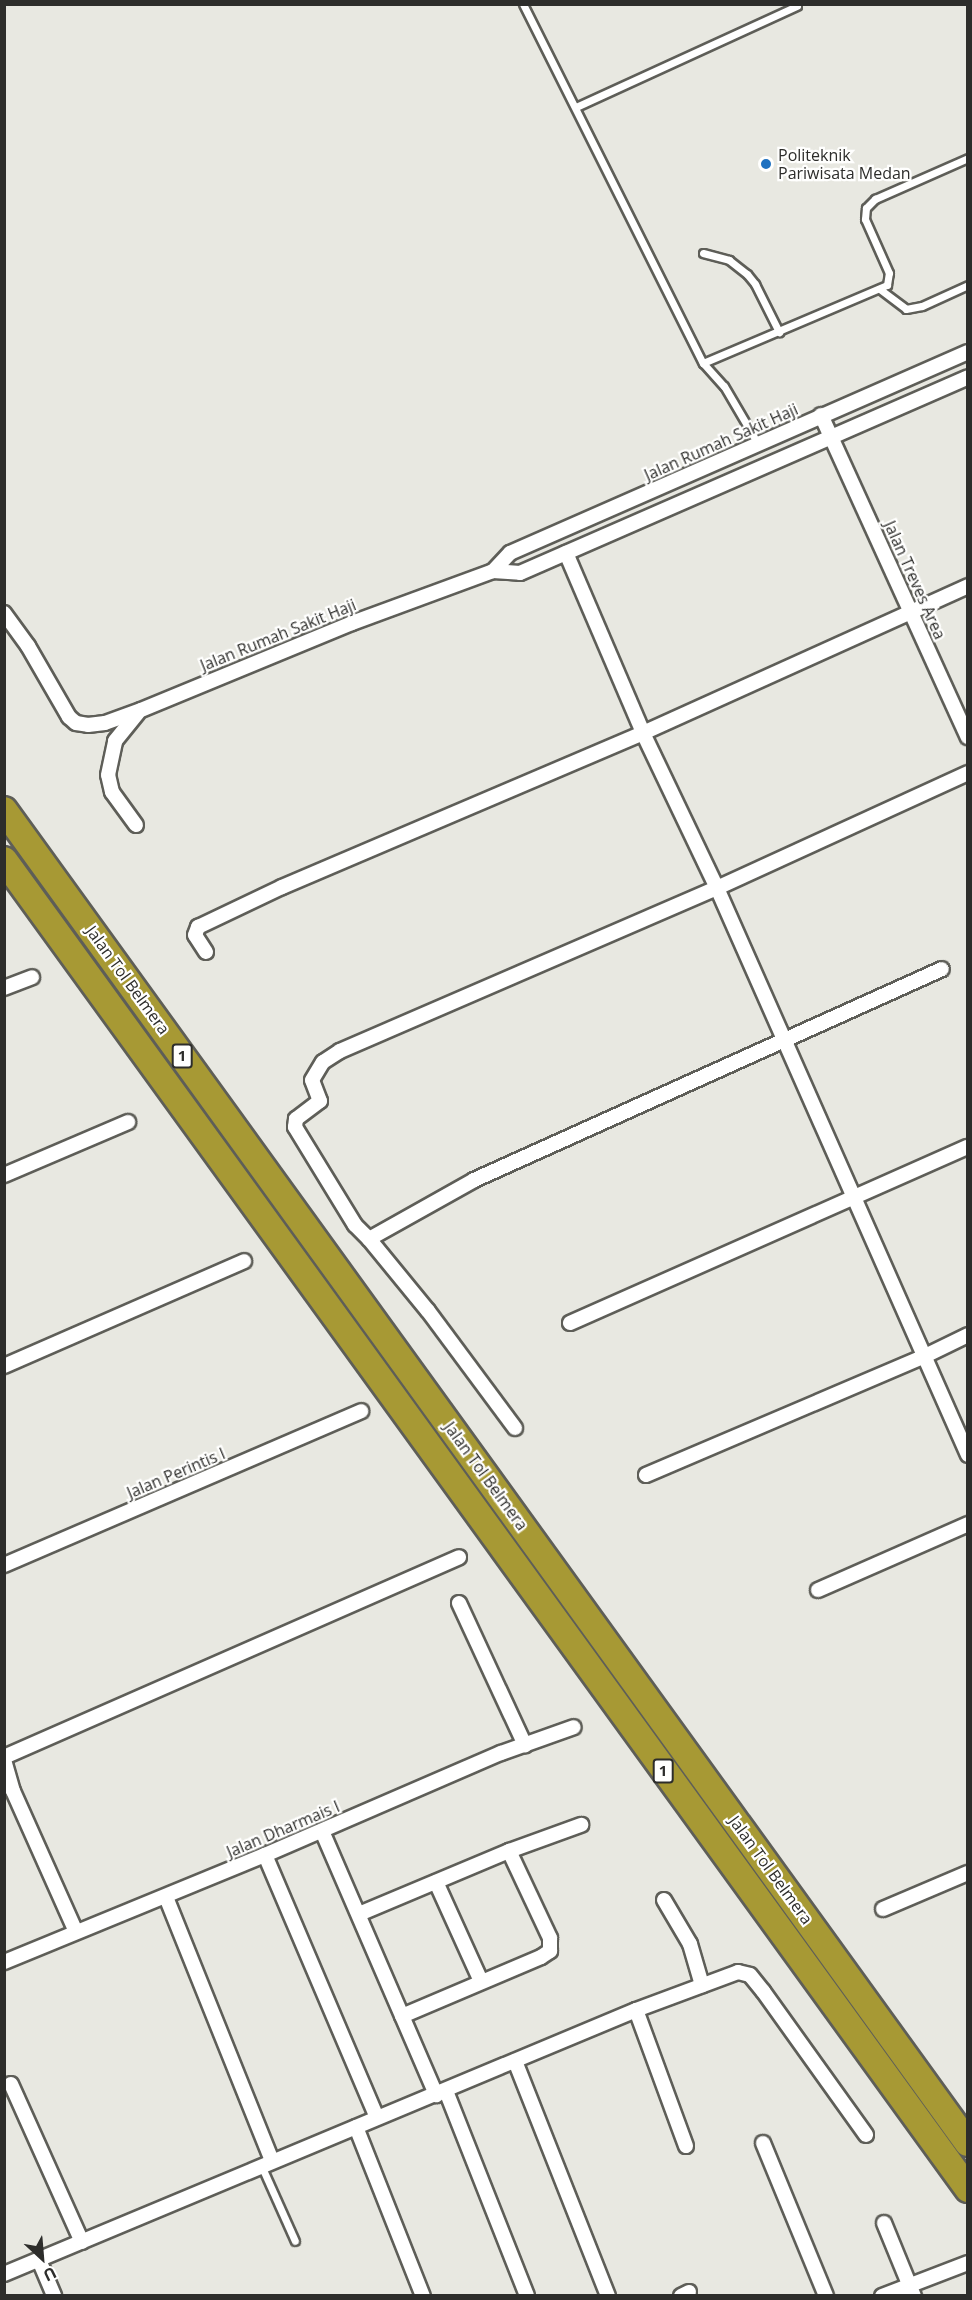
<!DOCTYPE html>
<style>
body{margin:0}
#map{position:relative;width:972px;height:2300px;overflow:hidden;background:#e8e8e1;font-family:"Open Sans",sans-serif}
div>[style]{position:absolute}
.roads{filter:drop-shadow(2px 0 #5e5e58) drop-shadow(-2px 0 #5e5e58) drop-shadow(0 2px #5e5e58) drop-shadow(0 -2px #5e5e58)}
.lane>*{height:7px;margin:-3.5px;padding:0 3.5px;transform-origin:3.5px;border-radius:3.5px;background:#fff}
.street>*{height:14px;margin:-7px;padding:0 7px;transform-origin:7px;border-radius:7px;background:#fff}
.highway>*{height:26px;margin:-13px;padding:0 13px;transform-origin:13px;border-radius:13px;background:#a79934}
.dots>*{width:16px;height:16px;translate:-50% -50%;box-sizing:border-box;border:3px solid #fffffe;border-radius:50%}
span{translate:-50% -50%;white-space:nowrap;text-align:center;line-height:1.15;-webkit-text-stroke:4.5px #fffffe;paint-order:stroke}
.shield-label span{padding:2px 4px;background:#fffffe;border:2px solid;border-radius:4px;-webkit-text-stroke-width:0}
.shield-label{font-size:15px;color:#2d2d2b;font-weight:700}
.poi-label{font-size:16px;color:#2d2d2b}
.left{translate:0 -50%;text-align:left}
.street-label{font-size:16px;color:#2d2d2b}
.frame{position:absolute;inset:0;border:6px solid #2d2d2b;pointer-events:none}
.north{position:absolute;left:12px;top:2228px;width:60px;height:60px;-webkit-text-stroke:4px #fffffe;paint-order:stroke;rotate:154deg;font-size:16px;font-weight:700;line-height:24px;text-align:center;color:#2d2d2b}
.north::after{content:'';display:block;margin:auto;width:21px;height:27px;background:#2d2d2b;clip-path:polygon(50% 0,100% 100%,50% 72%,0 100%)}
</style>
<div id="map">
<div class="roads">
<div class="lane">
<div style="left:523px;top:4px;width:402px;rotate:63.4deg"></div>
<div style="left:703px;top:363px;width:31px;rotate:48deg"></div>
<div style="left:724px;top:386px;width:67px;rotate:59.6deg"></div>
<div style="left:576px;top:107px;width:243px;rotate:-24.6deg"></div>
<div style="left:703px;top:253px;width:27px;rotate:15deg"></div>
<div style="left:729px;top:260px;width:23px;rotate:38deg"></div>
<div style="left:747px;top:274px;width:13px;rotate:51deg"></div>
<div style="left:755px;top:284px;width:54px;rotate:63.4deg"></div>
<div style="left:881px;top:290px;width:31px;rotate:37deg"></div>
<div style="left:906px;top:309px;width:16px;rotate:-11deg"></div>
<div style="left:922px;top:306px;width:51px;rotate:-24.5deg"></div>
<div style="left:703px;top:363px;width:200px;rotate:-23deg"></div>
<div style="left:887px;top:285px;width:12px;rotate:-81deg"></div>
<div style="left:889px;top:273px;width:59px;rotate:-114deg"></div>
<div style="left:865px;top:219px;width:11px;rotate:-85deg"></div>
<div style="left:866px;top:208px;width:13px;rotate:-45deg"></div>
<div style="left:875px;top:199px;width:102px;rotate:-23.8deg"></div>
<div style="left:261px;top:2165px;width:83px;rotate:65.9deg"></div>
</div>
<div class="street">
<div style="left:968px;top:352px;width:500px;rotate:156.31deg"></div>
<div style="left:510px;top:553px;width:25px;rotate:133deg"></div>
<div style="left:493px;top:571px;width:27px;rotate:4deg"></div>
<div style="left:520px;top:573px;width:489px;rotate:-23.6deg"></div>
<div style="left:821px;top:415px;width:354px;rotate:65.5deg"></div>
<div style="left:566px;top:553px;width:196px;rotate:66.8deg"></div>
<div style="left:643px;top:733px;width:172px;rotate:64.5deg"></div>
<div style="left:717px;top:888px;width:620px;rotate:66.12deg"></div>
<div style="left:4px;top:613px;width:41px;rotate:54deg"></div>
<div style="left:28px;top:646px;width:82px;rotate:60deg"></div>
<div style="left:69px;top:717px;width:9px;rotate:41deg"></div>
<div style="left:76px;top:723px;width:12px;rotate:9deg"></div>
<div style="left:88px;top:725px;width:17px;rotate:-7deg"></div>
<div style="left:105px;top:723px;width:38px;rotate:-20deg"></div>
<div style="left:141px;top:710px;width:228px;rotate:-22.4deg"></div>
<div style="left:352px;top:623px;width:150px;rotate:-20.2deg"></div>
<div style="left:136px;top:825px;width:41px;rotate:-126deg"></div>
<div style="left:112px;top:792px;width:17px;rotate:-103deg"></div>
<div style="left:108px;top:775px;width:35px;rotate:-78deg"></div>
<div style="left:115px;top:741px;width:36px;rotate:-51deg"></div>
<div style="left:206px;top:952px;width:20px;rotate:-123deg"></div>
<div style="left:195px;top:935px;width:9px;rotate:-69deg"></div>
<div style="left:198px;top:927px;width:93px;rotate:-25.5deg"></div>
<div style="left:282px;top:887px;width:392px;rotate:-23.1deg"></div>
<div style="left:643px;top:733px;width:357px;rotate:-24.3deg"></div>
<div style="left:4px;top:988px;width:30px;rotate:-21deg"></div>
<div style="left:4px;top:1175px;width:135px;rotate:-23.1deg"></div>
<div style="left:369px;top:1239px;width:20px;rotate:-135deg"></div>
<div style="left:355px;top:1225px;width:115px;rotate:-121.5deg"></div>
<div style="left:295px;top:1127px;width:8px;rotate:-83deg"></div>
<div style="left:296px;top:1119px;width:30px;rotate:-37deg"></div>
<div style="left:320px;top:1101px;width:22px;rotate:-111deg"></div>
<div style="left:312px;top:1080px;width:21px;rotate:-59deg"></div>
<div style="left:323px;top:1062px;width:20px;rotate:-33deg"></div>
<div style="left:340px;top:1051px;width:411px;rotate:-23.4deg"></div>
<div style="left:717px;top:888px;width:276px;rotate:-24.6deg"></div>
<div style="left:570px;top:1323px;width:435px;rotate:-23.9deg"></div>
<div style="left:4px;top:1366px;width:262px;rotate:-23.6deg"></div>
<div style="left:515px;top:1428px;width:146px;rotate:-126.6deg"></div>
<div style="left:428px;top:1311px;width:93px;rotate:-129.3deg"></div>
<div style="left:369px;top:1239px;width:120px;rotate:-29.3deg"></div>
<div style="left:474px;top:1180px;width:513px;rotate:-24.27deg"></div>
<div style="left:646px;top:1475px;width:303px;rotate:-23.1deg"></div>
<div style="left:925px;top:1356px;width:48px;rotate:-26deg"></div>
<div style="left:4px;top:1565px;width:389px;rotate:-23.3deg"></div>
<div style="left:818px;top:1590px;width:164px;rotate:-23.7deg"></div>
<div style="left:459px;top:1603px;width:157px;rotate:65.1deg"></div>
<div style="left:4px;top:1757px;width:497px;rotate:-23.7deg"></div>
<div style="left:4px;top:1760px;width:32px;rotate:74deg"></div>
<div style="left:13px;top:1791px;width:154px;rotate:65.9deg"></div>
<div style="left:322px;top:1831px;width:288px;rotate:66.6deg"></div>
<div style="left:265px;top:1855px;width:285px;rotate:66.9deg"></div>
<div style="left:436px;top:1882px;width:109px;rotate:65.6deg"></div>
<div style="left:166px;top:1897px;width:284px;rotate:68.1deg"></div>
<div style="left:664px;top:1900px;width:51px;rotate:59.4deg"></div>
<div style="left:690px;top:1944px;width:43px;rotate:73.7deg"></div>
<div style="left:883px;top:1909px;width:92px;rotate:-23deg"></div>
<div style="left:359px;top:1914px;width:163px;rotate:-22.8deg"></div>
<div style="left:509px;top:1851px;width:77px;rotate:-19.9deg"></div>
<div style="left:4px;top:1962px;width:282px;rotate:-22.3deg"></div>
<div style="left:265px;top:1855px;width:257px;rotate:-23.4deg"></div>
<div style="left:501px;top:1753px;width:77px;rotate:-19.6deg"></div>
<div style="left:636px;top:2010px;width:145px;rotate:69.8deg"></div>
<div style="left:402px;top:2016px;width:151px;rotate:-23deg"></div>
<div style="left:541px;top:1957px;width:11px;rotate:-34deg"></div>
<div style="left:550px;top:1951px;width:13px;rotate:-90deg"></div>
<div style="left:550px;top:1938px;width:96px;rotate:-115.2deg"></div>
<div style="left:515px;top:2061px;width:253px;rotate:68.4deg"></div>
<div style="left:11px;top:2084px;width:173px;rotate:65.8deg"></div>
<div style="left:446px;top:2091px;width:220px;rotate:68.4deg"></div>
<div style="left:356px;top:2127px;width:182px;rotate:68.4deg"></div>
<div style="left:763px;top:2143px;width:165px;rotate:67.6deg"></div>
<div style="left:884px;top:2223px;width:79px;rotate:67.7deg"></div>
<div style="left:39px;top:2260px;width:39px;rotate:67deg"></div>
<div style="left:4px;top:2274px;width:685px;rotate:-22.67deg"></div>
<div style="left:636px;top:2010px;width:109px;rotate:-20.4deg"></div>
<div style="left:738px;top:1972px;width:12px;rotate:14deg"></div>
<div style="left:750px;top:1975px;width:21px;rotate:51deg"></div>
<div style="left:763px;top:1991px;width:177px;rotate:54.4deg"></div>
<div style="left:681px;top:2296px;width:9px;rotate:-27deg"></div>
<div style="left:882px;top:2296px;width:92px;rotate:-21deg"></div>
</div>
<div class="highway">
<div style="left:4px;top:810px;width:1645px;rotate:54.13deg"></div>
<div style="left:4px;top:860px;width:1642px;rotate:54.04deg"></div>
</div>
</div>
<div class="dots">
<div style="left:766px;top:164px;background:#1e71c0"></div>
</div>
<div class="shield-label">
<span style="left:182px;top:1056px">1</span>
<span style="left:663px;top:1771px">1</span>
</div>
<div class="poi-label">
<span class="left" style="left:778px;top:164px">Politeknik<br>Pariwisata Medan</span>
</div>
<div class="street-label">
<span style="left:721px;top:442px;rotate:-24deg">Jalan Rumah Sakit Haji</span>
<span style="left:915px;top:580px;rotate:66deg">Jalan Treves Area</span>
<span style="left:278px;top:635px;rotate:-22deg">Jalan Rumah Sakit Haji</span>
<span style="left:128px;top:980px;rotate:54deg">Jalan Tol Belmera</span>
<span style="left:176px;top:1473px;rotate:-23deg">Jalan Perintis I</span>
<span style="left:486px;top:1476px;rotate:54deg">Jalan Tol Belmera</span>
<span style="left:283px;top:1829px;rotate:-23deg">Jalan Dharmais I</span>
<span style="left:771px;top:1870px;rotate:54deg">Jalan Tol Belmera</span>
</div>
<div class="frame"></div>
<div class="north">U</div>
</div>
